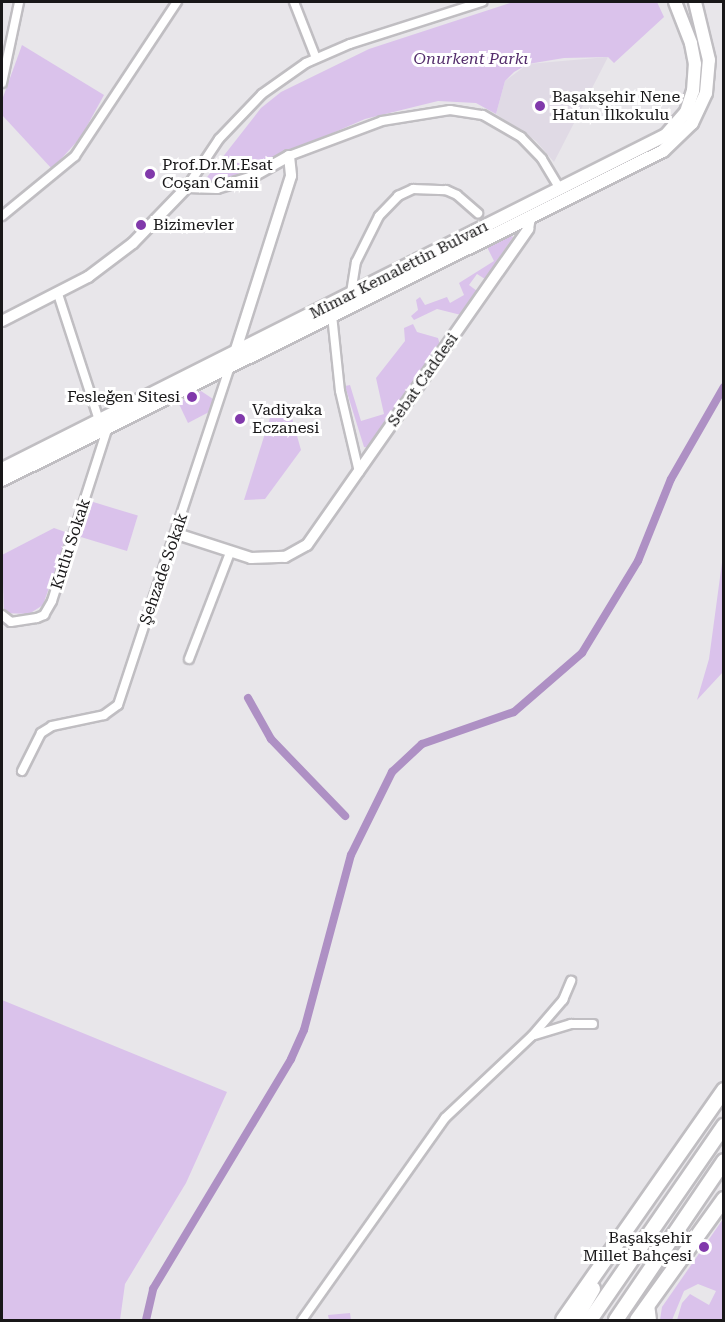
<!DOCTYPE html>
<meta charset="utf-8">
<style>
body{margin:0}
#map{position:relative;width:725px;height:1322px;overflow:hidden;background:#e8e6ea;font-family:"Roboto Serif",serif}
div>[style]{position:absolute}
.built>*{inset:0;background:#e0dae5}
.green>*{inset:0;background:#dac2eb;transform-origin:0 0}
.canal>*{height:8px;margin:-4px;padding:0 4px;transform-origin:4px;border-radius:4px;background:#ae90c4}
.roads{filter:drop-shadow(2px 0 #c0bec2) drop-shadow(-2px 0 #c0bec2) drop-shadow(0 2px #c0bec2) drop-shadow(0 -2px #c0bec2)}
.minor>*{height:8px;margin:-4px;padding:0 4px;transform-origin:4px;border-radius:4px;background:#fff}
.tertiary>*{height:10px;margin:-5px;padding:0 5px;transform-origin:5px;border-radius:5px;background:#fff}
.secondary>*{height:12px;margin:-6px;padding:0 6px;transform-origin:6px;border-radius:6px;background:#fff}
.trunk>*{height:14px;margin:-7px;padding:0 7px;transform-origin:7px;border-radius:7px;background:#fff}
.dots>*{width:16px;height:16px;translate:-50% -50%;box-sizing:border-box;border:3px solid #fff;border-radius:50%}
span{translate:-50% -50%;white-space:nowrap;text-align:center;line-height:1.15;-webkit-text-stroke:6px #fff;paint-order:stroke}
.park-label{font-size:16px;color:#542d6c;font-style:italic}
.poi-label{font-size:16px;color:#181718}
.left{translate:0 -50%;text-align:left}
.right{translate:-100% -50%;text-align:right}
.street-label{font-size:16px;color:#181718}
.frame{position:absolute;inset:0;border:3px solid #181718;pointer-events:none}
</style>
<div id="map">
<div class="built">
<div style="clip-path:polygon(608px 57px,554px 162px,536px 141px,496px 114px,505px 81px,528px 64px)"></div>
</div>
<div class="green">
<div style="clip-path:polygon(513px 2px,657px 2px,664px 17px,614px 63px,608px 57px,564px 58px,528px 64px,514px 72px,505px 81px,496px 114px,476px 103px,438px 101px,365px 119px,219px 182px,204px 181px,261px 108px,281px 92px,369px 49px)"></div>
<div style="clip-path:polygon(22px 45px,104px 95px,81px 137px,52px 169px,2px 115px,2px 100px)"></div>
<div style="clip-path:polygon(507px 233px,513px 237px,485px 279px,477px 274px,469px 285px,477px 291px,461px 315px,437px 309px,414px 320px,411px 316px,418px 310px,416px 300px,420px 297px,425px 305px,447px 297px,450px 303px,464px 295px,459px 283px,494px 261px,486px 245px)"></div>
<div style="clip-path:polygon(413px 324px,417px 332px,438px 338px,440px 345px,369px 448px,364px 447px,345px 386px,350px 385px,361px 421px,384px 414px,376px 378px,405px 341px,404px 328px)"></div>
<div style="clip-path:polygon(201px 391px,213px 399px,209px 412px,188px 423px,178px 402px)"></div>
<div style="clip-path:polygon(288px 404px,301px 450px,265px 499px,244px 500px,274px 405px)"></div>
<div style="left:90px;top:501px;width:50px;height:37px;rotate:17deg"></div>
<div style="clip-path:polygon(54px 528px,68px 533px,43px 605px,29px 614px,4px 613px,2px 555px)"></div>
<div style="clip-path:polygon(723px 555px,723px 672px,697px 700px,709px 659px)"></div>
<div style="clip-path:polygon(2px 1000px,227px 1092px,186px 1183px,125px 1284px,120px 1320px,2px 1320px)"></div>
<div style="clip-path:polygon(723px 1219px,723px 1320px,677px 1320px,682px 1303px,690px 1294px,709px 1305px,716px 1291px,698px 1284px,684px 1291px,672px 1320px,660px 1320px,662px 1307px)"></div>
<div style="clip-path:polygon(350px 1313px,351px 1320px,329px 1320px,328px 1315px)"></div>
</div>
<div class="canal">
<div style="left:248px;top:698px;width:47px;rotate:60.7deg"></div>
<div style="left:271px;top:739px;width:107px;rotate:46.1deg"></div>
<div style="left:146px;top:1320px;width:32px;rotate:-77deg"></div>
<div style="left:153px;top:1289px;width:268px;rotate:-59deg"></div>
<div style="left:291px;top:1059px;width:32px;rotate:-66deg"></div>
<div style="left:304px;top:1030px;width:181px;rotate:-75deg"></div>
<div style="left:351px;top:855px;width:93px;rotate:-63.7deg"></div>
<div style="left:392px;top:772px;width:41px;rotate:-43deg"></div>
<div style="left:422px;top:744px;width:97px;rotate:-19.2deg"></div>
<div style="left:514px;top:712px;width:90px;rotate:-40.9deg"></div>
<div style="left:582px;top:653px;width:108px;rotate:-58.7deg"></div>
<div style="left:638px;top:561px;width:88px;rotate:-68.1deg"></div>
<div style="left:671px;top:479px;width:106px;rotate:-60.1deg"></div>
</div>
<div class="roads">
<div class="minor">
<div style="left:294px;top:2px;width:60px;rotate:68.6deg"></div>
<div style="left:2px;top:83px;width:83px;rotate:-78.1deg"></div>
<div style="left:289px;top:156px;width:99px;rotate:-20.6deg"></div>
<div style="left:382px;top:121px;width:69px;rotate:-9.2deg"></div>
<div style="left:450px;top:110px;width:33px;rotate:9deg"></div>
<div style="left:483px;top:115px;width:44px;rotate:30.1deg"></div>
<div style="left:521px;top:137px;width:30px;rotate:46deg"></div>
<div style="left:542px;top:159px;width:35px;rotate:59deg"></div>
<div style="left:187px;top:187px;width:58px;rotate:-56.3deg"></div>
<div style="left:219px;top:139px;width:62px;rotate:-46.3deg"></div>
<div style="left:262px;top:94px;width:54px;rotate:-35.2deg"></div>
<div style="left:306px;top:63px;width:48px;rotate:-23.4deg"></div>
<div style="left:350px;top:44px;width:139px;rotate:-17.7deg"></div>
<div style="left:2px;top:216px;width:94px;rotate:-39.4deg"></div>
<div style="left:75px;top:156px;width:185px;rotate:-56.5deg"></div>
<div style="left:351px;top:293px;width:31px;rotate:-81deg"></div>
<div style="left:356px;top:262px;width:51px;rotate:-63.4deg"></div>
<div style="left:379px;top:216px;width:28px;rotate:-46deg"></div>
<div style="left:398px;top:196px;width:17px;rotate:-25deg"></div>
<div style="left:413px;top:189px;width:33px;rotate:2deg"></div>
<div style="left:446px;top:190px;width:12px;rotate:24deg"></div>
<div style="left:457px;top:195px;width:28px;rotate:41deg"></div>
<div style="left:58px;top:294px;width:133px;rotate:72deg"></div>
<div style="left:332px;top:315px;width:76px;rotate:84deg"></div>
<div style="left:340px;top:391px;width:83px;rotate:76.8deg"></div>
<div style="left:2px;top:615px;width:11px;rotate:38deg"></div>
<div style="left:11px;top:622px;width:26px;rotate:-9deg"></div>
<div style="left:37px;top:618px;width:8px;rotate:-23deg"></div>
<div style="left:44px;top:615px;width:16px;rotate:-60deg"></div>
<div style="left:52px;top:601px;width:183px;rotate:-72.2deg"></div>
<div style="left:189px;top:659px;width:114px;rotate:-68.9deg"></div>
<div style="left:22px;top:771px;width:42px;rotate:-63.4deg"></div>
<div style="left:41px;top:733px;width:13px;rotate:-32deg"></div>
<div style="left:52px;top:726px;width:53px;rotate:-11.9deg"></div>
<div style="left:104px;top:715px;width:17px;rotate:-36deg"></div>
<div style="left:118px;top:705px;width:357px;rotate:-71.7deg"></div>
<div style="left:535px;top:1035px;width:38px;rotate:-17deg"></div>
<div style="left:571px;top:1024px;width:22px"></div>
<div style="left:302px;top:1320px;width:247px;rotate:-54.7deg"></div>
<div style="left:445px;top:1118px;width:120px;rotate:-43.3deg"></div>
<div style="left:532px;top:1036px;width:48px;rotate:-49.3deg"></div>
<div style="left:563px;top:1000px;width:21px;rotate:-67deg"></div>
</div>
<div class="tertiary">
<div style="left:2px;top:321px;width:97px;rotate:-27.1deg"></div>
<div style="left:88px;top:277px;width:56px;rotate:-37.1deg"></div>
<div style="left:133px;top:243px;width:78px;rotate:-46deg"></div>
<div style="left:187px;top:187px;width:30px;rotate:2deg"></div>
<div style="left:217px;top:188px;width:34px;rotate:-17deg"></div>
<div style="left:250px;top:178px;width:45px;rotate:-29.4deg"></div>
<div style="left:289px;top:156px;width:20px;rotate:84deg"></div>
<div style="left:291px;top:176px;width:186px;rotate:107.6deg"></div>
<div style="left:177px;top:534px;width:78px;rotate:18deg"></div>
<div style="left:251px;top:558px;width:34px;rotate:-2deg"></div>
<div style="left:285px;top:557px;width:25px;rotate:-29deg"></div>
<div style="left:307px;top:545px;width:386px;rotate:-55deg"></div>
<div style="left:528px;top:229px;width:11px;rotate:-80deg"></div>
<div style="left:649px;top:1304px;width:16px;rotate:83deg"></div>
</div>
<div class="secondary">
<div style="left:2px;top:469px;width:743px;rotate:-26.7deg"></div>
<div style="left:666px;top:135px;width:30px;rotate:-49deg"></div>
<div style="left:686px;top:112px;width:22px;rotate:-72deg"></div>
<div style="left:693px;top:91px;width:27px;rotate:-86deg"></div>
<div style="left:695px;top:64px;width:21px;rotate:-101deg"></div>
<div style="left:691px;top:43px;width:44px;rotate:-111.3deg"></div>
<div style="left:2px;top:480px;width:738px;rotate:-26.46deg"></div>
<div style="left:663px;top:151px;width:40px;rotate:-44deg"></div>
<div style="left:692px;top:123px;width:33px;rotate:-65deg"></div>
<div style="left:706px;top:93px;width:33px;rotate:-85deg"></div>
<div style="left:709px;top:60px;width:60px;rotate:-103.6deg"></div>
</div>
<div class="trunk">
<div style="left:563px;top:1320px;width:281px;rotate:-55deg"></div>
<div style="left:575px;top:1320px;width:36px;rotate:-60deg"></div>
<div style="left:590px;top:1320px;width:236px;rotate:-55.4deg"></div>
<div style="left:616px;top:1320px;width:192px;rotate:-55.8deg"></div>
<div style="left:637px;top:1320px;width:149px;rotate:-54.3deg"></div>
</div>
</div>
<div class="dots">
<div style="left:540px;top:106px;background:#8139ab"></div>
<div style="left:150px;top:174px;background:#8139ab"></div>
<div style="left:141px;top:225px;background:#8139ab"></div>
<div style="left:192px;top:397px;background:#8139ab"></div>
<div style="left:240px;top:419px;background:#8139ab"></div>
<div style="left:704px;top:1247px;background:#8139ab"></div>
</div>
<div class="park-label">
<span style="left:471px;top:59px">Onurkent Parkı</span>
</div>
<div class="poi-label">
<span class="left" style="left:552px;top:106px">Başakşehir Nene<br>Hatun İlkokulu</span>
<span class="left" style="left:162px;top:174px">Prof.Dr.M.Esat<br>Coşan Camii</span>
<span class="left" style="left:153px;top:225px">Bizimevler</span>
<span class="right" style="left:180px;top:397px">Fesleğen Sitesi</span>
<span class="left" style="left:252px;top:419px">Vadiyaka<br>Eczanesi</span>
<span class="right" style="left:692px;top:1247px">Başakşehir<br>Millet Bahçesi</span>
</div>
<div class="street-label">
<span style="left:399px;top:270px;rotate:-27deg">Mimar Kemalettin Bulvarı</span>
<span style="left:423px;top:380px;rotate:-55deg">Sebat Caddesi</span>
<span style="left:71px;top:544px;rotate:-72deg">Kutlu Sokak</span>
<span style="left:164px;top:569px;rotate:-71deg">Şehzade Sokak</span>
</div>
<div class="frame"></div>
</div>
